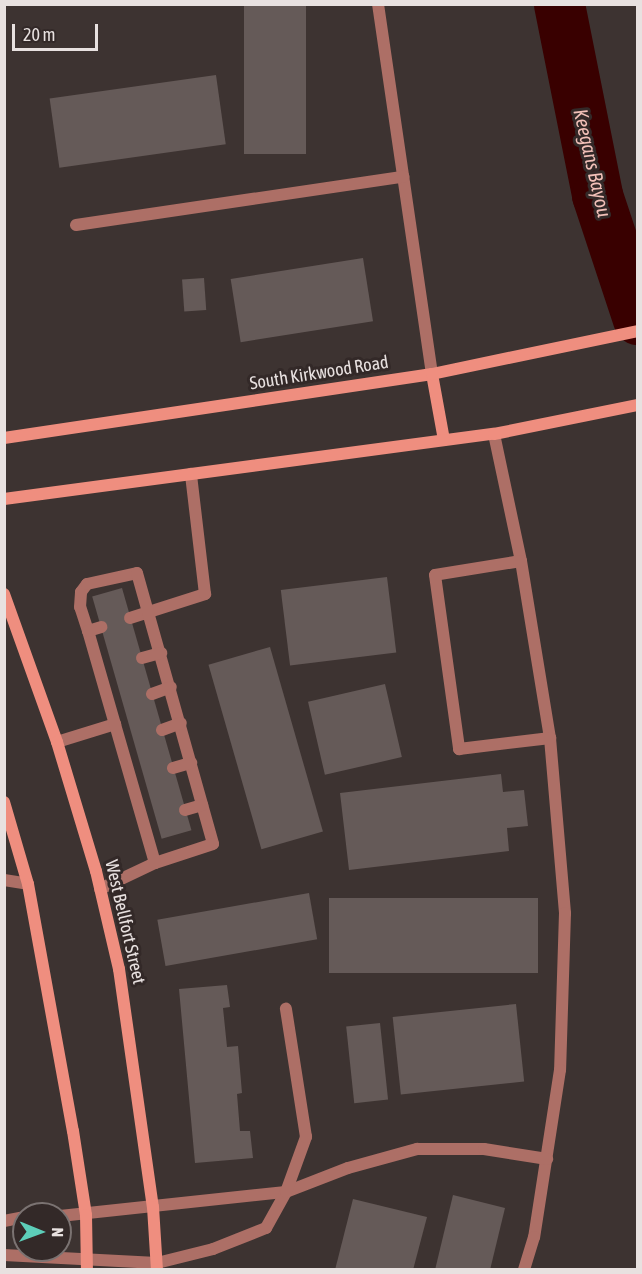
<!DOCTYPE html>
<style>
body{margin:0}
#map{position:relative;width:642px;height:1274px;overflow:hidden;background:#3d3331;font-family:"Asap Condensed",sans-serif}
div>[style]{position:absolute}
.river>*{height:51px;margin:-25.5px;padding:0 25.5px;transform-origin:25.5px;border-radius:25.5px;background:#390000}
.building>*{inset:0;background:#655a58;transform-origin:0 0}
.lane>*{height:12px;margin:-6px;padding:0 6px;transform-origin:6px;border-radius:6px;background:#ad6f66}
.secondary>*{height:12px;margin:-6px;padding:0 6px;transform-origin:6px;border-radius:6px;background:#ef8e7f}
span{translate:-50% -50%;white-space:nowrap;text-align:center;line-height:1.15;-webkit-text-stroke:6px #332928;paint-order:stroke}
.street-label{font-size:18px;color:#e8e1e0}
.water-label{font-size:20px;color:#f2c0b8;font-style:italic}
.frame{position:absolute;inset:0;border:6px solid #e8e1e0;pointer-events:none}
.north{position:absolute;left:12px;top:1202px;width:60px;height:60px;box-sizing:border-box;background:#332928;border:2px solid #7b7372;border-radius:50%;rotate:91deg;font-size:16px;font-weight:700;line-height:24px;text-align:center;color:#e8e1e0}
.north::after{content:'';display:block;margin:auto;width:21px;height:27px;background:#5dceb9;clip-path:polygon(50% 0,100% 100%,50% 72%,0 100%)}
.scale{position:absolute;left:12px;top:24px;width:86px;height:27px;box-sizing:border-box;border:3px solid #e8e1e0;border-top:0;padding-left:8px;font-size:18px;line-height:21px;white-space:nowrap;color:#e8e1e0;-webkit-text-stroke:4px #332928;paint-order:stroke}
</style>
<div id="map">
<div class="river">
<div style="left:559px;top:4px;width:195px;rotate:78.7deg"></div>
<div style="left:597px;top:195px;width:131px;rotate:71.7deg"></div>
</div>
<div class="building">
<div style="left:244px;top:4px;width:62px;height:150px"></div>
<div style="left:216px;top:75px;width:70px;height:168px;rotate:82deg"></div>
<div style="left:363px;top:258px;width:64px;height:134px;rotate:81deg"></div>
<div style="left:204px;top:278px;width:32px;height:22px;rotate:86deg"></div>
<div style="left:387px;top:577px;width:76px;height:107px;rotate:83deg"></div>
<div style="left:122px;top:588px;width:252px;height:31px;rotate:74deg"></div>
<div style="left:270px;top:647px;width:192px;height:64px;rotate:74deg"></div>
<div style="left:385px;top:684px;width:75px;height:79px;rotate:77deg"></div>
<div style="clip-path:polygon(501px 774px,503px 792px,524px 790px,528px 826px,507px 828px,509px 851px,349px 870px,340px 793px)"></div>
<div style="left:309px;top:893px;width:47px;height:154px;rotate:80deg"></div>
<div style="left:329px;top:898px;width:209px;height:75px"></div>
<div style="clip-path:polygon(227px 985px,230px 1007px,223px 1008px,227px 1047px,238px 1046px,242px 1093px,237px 1094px,240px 1131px,250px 1131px,253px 1158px,195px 1163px,179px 989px)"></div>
<div style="left:516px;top:1004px;width:78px;height:124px;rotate:84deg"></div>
<div style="left:380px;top:1023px;width:77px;height:34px;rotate:84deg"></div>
<div style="clip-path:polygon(453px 1195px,505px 1208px,490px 1270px,435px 1270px)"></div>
<div style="clip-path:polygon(353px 1199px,427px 1217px,413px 1270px,335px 1270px)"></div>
</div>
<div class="lane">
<div style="left:378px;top:4px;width:374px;rotate:81.7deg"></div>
<div style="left:76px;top:225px;width:331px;rotate:-8.4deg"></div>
<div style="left:494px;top:434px;width:130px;rotate:78deg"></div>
<div style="left:521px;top:561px;width:179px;rotate:80.7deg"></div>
<div style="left:550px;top:738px;width:176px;rotate:85.1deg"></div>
<div style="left:565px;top:913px;width:157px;rotate:91.8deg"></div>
<div style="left:560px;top:1070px;width:169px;rotate:98.8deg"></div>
<div style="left:534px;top:1237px;width:34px;rotate:107deg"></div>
<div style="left:521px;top:561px;width:87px;rotate:170.8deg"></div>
<div style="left:435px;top:575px;width:176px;rotate:82.1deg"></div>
<div style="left:459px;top:749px;width:92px;rotate:-6.9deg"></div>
<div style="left:130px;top:618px;width:79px;rotate:-17.7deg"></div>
<div style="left:205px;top:594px;width:121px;rotate:-96.7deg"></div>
<div style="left:88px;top:631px;width:25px;rotate:-108deg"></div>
<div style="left:80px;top:607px;width:15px;rotate:-86deg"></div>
<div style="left:81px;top:592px;width:10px;rotate:-53deg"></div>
<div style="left:87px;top:584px;width:51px;rotate:-12.4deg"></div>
<div style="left:137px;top:573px;width:281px;rotate:74.3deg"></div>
<div style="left:213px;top:844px;width:61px;rotate:161.9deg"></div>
<div style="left:142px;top:658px;width:20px;rotate:-15deg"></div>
<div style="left:152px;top:694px;width:20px;rotate:-20deg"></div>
<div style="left:162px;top:730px;width:20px;rotate:-20deg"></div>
<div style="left:57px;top:742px;width:61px;rotate:-17.2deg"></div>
<div style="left:173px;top:768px;width:19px;rotate:-16deg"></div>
<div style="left:185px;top:810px;width:18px;rotate:-16deg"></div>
<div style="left:4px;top:880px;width:24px;rotate:9deg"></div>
<div style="left:100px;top:889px;width:61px;rotate:-25.3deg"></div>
<div style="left:155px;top:863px;width:241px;rotate:-106.1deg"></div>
<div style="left:88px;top:631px;width:14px;rotate:-17deg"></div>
<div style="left:60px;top:1216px;width:227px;rotate:-6.1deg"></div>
<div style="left:286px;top:1192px;width:66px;rotate:-21.2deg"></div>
<div style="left:348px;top:1168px;width:72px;rotate:-15.4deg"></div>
<div style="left:417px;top:1149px;width:67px"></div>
<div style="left:484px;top:1149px;width:64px;rotate:9deg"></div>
<div style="left:4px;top:1221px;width:20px;rotate:-11deg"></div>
<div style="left:4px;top:1255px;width:153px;rotate:3deg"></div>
<div style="left:157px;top:1263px;width:58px;rotate:-14deg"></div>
<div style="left:213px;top:1249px;width:57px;rotate:-21.6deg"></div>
<div style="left:266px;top:1228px;width:41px;rotate:-60.9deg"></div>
<div style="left:286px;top:1192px;width:59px;rotate:-70deg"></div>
<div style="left:306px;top:1137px;width:130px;rotate:-98.9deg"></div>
</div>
<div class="secondary">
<div style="left:432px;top:374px;width:67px;rotate:79.7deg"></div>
<div style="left:4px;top:438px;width:433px;rotate:-8.5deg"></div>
<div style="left:432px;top:374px;width:210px;rotate:-11.8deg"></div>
<div style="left:4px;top:499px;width:494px;rotate:-7.6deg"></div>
<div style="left:494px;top:434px;width:147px;rotate:-11.4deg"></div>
<div style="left:4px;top:594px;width:157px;rotate:70.3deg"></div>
<div style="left:57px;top:742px;width:135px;rotate:73.2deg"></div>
<div style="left:96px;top:871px;width:101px;rotate:76.8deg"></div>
<div style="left:119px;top:969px;width:240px;rotate:81.9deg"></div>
<div style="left:153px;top:1207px;width:63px;rotate:86.4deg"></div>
<div style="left:4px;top:802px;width:85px;rotate:73.7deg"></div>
<div style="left:28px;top:884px;width:251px;rotate:79.7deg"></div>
<div style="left:73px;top:1131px;width:85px;rotate:81.2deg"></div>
<div style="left:86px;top:1215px;width:55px;rotate:89deg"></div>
</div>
<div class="street-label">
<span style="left:319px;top:373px;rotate:-9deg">South Kirkwood Road</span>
<span style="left:125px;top:922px;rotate:77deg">West Bellfort Street</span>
</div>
<div class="water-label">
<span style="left:593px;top:163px;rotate:77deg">Keegans Bayou</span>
</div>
<div class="frame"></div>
<div class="north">N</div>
<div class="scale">20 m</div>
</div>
